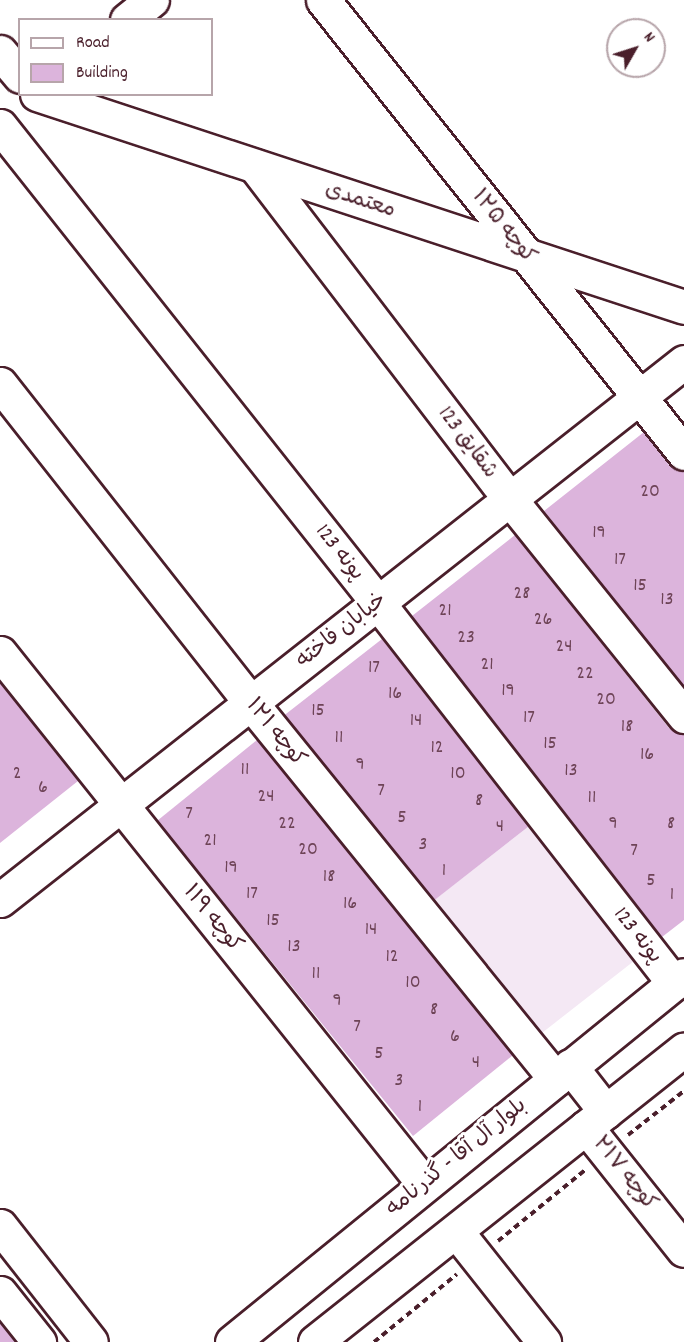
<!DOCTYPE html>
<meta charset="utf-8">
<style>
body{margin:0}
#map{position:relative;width:684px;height:1342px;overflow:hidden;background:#fff;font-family:Dekko,"Playpen Sans Arabic",sans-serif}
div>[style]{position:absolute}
.built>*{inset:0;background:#f4e8f4;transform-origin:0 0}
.building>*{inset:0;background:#dcb4dc;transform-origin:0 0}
.path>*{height:4px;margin-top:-2px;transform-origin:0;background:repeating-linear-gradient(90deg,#4a1f2b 0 6px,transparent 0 10.5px)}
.roads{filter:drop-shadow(2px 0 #4a1f2b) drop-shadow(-2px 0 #4a1f2b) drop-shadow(0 2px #4a1f2b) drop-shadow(0 -2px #4a1f2b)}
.minor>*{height:33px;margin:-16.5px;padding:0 16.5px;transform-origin:16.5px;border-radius:16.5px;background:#fff}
.major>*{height:33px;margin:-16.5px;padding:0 16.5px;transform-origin:16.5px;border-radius:16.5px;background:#fff}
span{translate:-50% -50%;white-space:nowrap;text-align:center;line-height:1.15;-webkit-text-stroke:6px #fff;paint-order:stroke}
.number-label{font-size:20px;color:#6e4457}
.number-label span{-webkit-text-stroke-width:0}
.street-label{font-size:22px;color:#4a1f2b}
.legend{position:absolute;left:18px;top:18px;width:195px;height:78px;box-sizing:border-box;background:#fff;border:2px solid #b7a5aa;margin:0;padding:8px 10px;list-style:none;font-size:18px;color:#4a1f2b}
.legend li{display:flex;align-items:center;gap:12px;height:30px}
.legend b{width:30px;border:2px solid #b7a5aa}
.north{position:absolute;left:606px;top:18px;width:60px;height:60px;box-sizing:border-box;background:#fff;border:2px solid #b7a5aa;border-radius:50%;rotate:51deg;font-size:16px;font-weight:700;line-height:24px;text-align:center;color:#4a1f2b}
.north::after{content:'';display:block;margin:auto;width:21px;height:27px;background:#4a1f2b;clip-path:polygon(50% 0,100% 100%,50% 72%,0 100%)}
</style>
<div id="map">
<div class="built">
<div style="left:538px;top:819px;width:171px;height:142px;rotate:52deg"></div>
</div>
<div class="building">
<div style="clip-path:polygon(644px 432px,669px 465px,684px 471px,684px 686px,544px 511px)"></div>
<div style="clip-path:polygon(515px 535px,669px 728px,684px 734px,684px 920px,662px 937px,412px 616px)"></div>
<div style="left:382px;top:639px;width:238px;height:124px;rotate:52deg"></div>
<div style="clip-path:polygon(0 683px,78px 781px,0 843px)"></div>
<div style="left:257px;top:740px;width:406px;height:128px;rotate:51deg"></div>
<div style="clip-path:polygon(0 1323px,15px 1342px,0 1342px)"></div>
</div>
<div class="path">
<div style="left:628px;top:1135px;width:71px;rotate:-38.2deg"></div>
<div style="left:498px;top:1241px;width:112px;rotate:-39.2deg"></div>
<div style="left:374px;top:1342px;width:107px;rotate:-39.3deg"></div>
</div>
<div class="roads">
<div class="minor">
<div style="left:323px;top:0;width:579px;rotate:51.45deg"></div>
<div style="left:127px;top:20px;width:32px;rotate:-39deg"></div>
<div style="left:0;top:52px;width:31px;rotate:50deg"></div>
<div style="left:37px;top:94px;width:681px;rotate:18.22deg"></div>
<div style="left:0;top:126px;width:609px;rotate:51.6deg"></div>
<div style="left:378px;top:603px;width:482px;rotate:52.1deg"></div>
<div style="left:255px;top:166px;width:418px;rotate:52.6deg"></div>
<div style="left:509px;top:498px;width:280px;rotate:51.2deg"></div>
<div style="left:0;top:384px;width:406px;rotate:51.8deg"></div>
<div style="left:251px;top:703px;width:484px;rotate:51deg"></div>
<div style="left:0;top:653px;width:680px;rotate:51.39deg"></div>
<div style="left:0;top:900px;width:870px;rotate:-38.19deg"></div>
<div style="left:586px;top:1127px;width:157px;rotate:51.5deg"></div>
<div style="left:456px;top:1231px;width:142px;rotate:51.6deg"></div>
</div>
<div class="major">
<div style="left:570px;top:1066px;width:58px;rotate:52deg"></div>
<div style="left:0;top:1226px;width:147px;rotate:51.9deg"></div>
<div style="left:0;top:1293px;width:63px;rotate:51.5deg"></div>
<div style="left:232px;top:1342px;width:582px;rotate:-39.07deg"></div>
<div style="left:315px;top:1342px;width:471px;rotate:-38.4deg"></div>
</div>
</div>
<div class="number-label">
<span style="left:650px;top:492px">20</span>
<span style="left:599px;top:533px">19</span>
<span style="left:620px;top:560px">17</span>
<span style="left:640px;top:586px">15</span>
<span style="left:522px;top:594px">28</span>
<span style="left:667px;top:600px">13</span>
<span style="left:445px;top:611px">21</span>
<span style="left:543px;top:620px">26</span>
<span style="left:466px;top:638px">23</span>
<span style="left:564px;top:647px">24</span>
<span style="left:487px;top:665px">21</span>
<span style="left:374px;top:668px">17</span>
<span style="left:585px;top:674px">22</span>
<span style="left:508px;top:691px">19</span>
<span style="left:395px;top:694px">16</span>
<span style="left:606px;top:700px">20</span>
<span style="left:318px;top:711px">15</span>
<span style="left:529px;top:718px">17</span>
<span style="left:416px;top:721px">14</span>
<span style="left:627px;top:727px">18</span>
<span style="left:339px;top:738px">11</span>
<span style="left:550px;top:744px">15</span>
<span style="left:437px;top:748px">12</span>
<span style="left:647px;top:755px">16</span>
<span style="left:360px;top:765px">9</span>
<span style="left:245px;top:770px">11</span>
<span style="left:571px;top:771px">13</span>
<span style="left:17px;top:774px">2</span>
<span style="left:458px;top:774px">10</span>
<span style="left:43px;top:788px">6</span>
<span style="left:381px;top:791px">7</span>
<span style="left:266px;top:797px">24</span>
<span style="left:592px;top:798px">11</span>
<span style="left:479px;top:801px">8</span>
<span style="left:189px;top:814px">7</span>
<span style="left:402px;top:818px">5</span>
<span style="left:287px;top:824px">22</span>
<span style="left:613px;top:824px">9</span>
<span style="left:671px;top:824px">8</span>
<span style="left:500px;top:827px">4</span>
<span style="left:210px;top:841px">21</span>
<span style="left:423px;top:845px">3</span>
<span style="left:308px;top:850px">20</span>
<span style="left:634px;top:851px">7</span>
<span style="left:231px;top:868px">19</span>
<span style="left:444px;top:871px">1</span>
<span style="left:329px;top:877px">18</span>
<span style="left:651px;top:881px">5</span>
<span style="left:252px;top:894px">17</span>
<span style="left:672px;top:895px">1</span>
<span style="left:350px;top:904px">16</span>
<span style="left:273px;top:921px">15</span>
<span style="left:371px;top:930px">14</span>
<span style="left:294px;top:947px">13</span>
<span style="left:392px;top:957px">12</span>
<span style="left:316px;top:974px">11</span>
<span style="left:413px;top:983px">10</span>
<span style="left:337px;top:1001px">9</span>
<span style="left:434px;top:1010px">8</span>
<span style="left:357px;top:1027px">7</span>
<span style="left:455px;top:1037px">6</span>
<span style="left:379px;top:1054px">5</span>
<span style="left:476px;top:1063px">4</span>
<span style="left:399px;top:1081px">3</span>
<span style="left:420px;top:1107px">1</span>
</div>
<div class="street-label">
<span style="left:360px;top:201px;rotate:18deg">معتمدی</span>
<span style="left:503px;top:227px;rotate:51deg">کوچه ۱۲۵</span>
<span style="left:467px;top:443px;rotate:53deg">123 شقایق</span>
<span style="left:339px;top:553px;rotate:52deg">123 پونه</span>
<span style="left:342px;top:631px;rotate:-38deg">خیابان فاخته</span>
<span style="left:275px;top:733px;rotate:51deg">کوچه ۱۲۱</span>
<span style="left:212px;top:919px;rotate:51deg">کوچه ۱۱۹</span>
<span style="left:637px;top:936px;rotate:52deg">123 پونه</span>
<span style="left:457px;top:1158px;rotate:-39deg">بلوار آل آقا - گذرنامه</span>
<span style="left:624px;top:1174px;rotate:51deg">کوچه ۲۱۷</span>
</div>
<ul class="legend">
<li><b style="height:8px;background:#fff"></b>Road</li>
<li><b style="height:16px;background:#dcb4dc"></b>Building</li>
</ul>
<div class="north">N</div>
</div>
